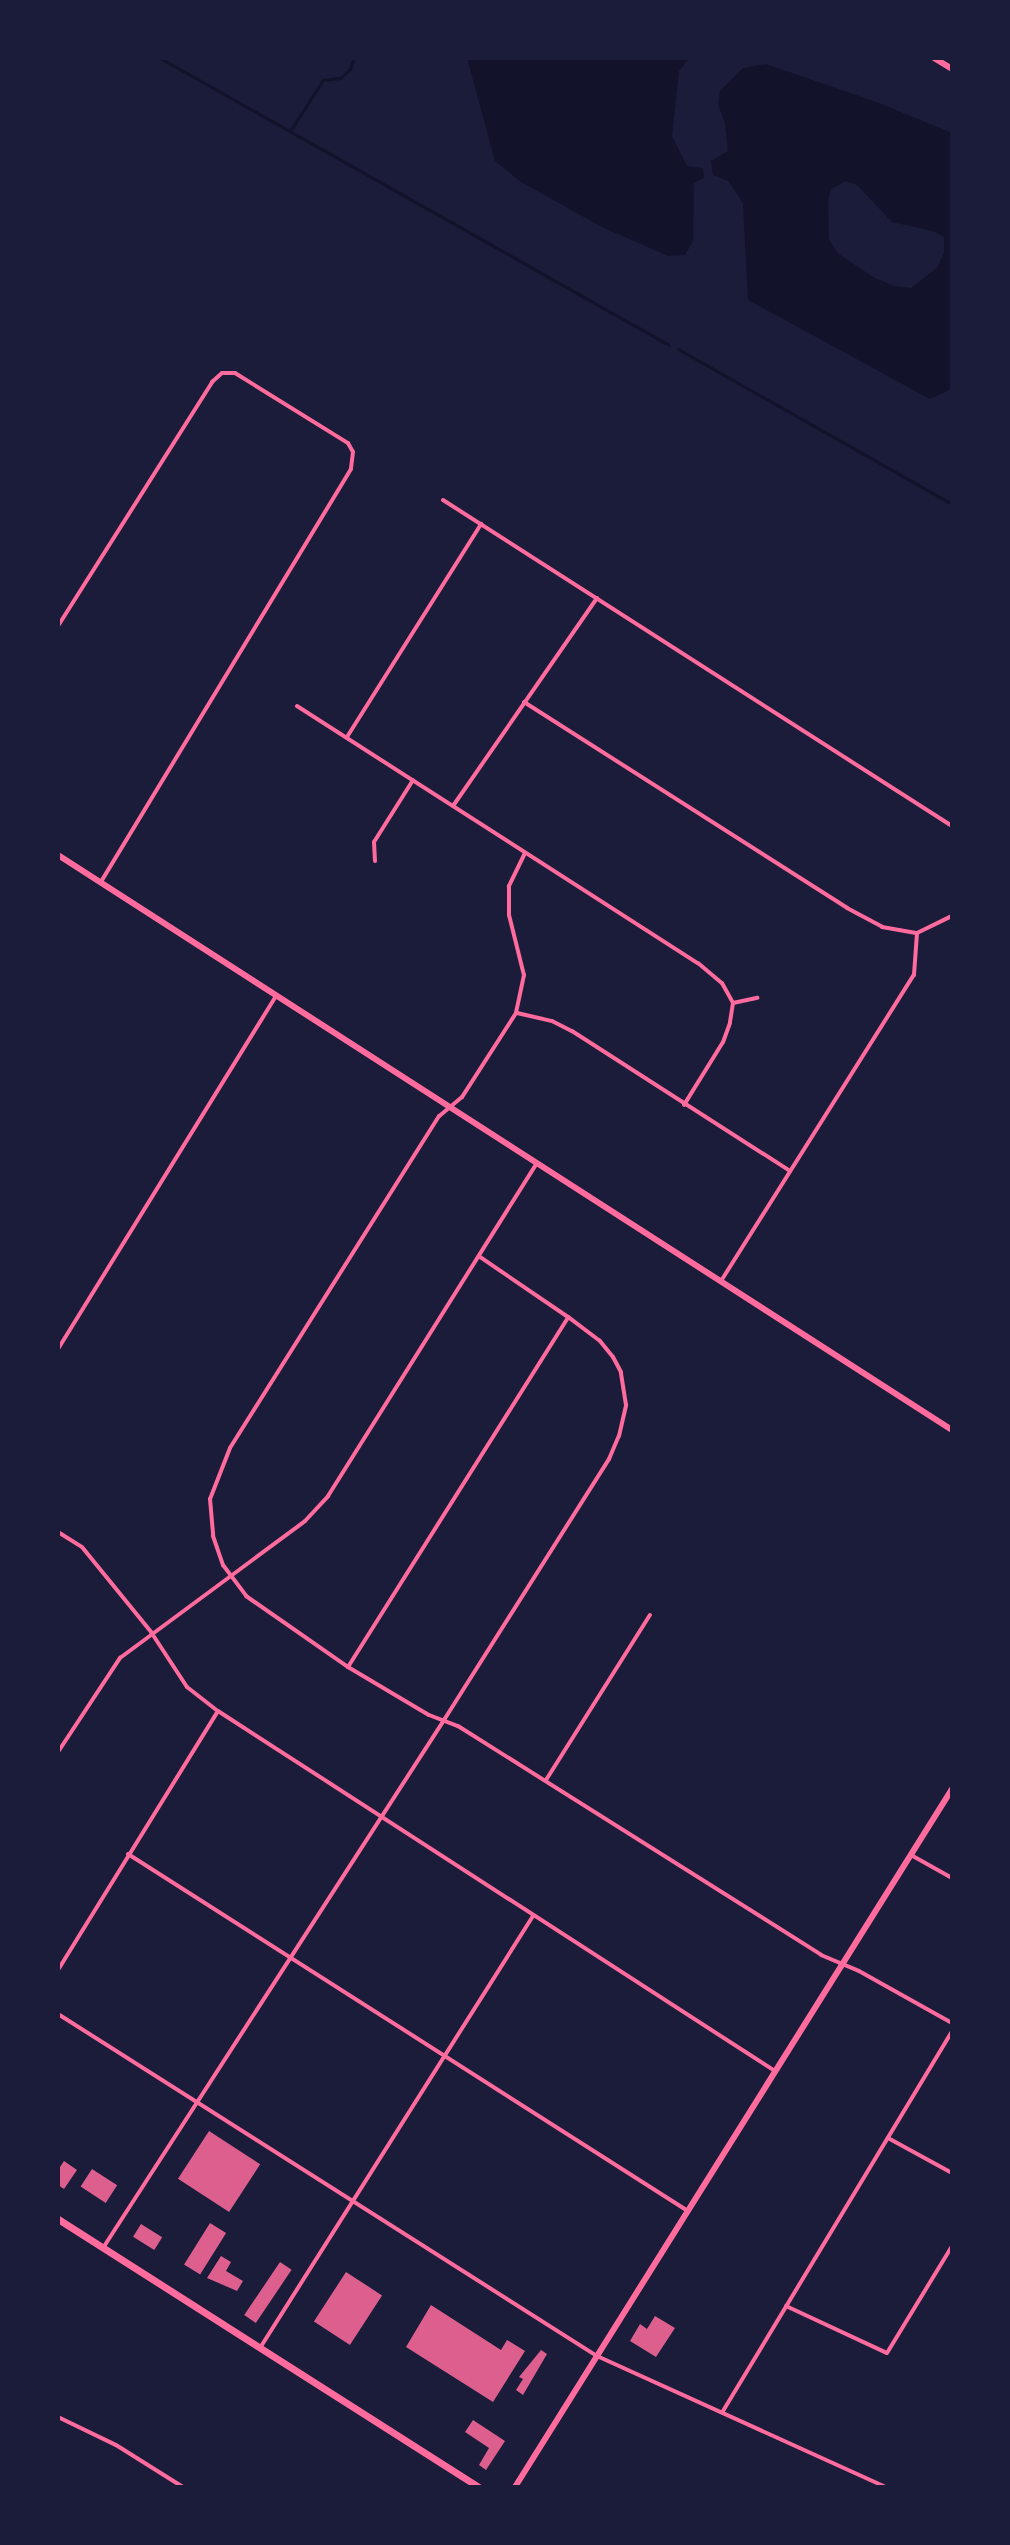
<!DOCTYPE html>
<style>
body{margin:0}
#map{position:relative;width:1010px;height:2545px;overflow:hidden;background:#1b1b3a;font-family:"PT Sans",sans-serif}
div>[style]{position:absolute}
.water>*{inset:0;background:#12122b}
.stream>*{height:3px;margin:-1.5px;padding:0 1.5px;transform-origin:1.5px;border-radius:1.5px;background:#12122b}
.building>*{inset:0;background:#dd5f8e;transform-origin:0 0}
.minor>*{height:4px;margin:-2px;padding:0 2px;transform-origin:2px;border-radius:2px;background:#ff6b9d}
.tertiary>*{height:6px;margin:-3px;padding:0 3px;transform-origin:3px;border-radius:3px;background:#ff6b9d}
.primary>*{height:7px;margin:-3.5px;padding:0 3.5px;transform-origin:3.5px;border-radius:3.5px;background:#ff6b9d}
span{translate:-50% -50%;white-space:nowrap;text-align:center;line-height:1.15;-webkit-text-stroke:8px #1b1b3a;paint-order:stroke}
.frame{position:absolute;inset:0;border:60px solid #1b1b3a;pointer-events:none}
</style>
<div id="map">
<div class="water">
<div style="clip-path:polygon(467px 58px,689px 58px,679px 71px,672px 136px,687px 166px,703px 168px,704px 178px,694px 183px,693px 241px,685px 255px,668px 256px,602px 227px,521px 182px,495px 161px)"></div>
<div style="clip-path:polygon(evenodd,766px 64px,879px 103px,952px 133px,951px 389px,930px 399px,748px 300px,743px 203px,728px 181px,713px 175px,711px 161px,728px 151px,725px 123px,718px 104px,720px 91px,743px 68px,766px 64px,846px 181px,857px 185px,892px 222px,933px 231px,944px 237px,944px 253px,937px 268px,911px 288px,894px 286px,873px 277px,839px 254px,829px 240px,828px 202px,831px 189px,846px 181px)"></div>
</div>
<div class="stream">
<div style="left:160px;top:58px;width:584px;rotate:29.42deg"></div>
<div style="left:290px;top:131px;width:61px;rotate:-57.1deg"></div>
<div style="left:323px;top:80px;width:17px;rotate:-7deg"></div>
<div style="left:340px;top:78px;width:13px;rotate:-42deg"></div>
<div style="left:350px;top:69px;width:12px;rotate:-70deg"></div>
<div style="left:678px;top:349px;width:315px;rotate:29.5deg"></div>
</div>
<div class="building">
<div style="left:209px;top:2131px;width:61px;height:57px;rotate:33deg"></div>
<div style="clip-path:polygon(64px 2161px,77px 2170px,64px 2189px,58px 2185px,58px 2170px)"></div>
<div style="left:92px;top:2169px;width:30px;height:21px;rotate:33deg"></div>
<div style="left:210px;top:2223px;width:19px;height:49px;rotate:32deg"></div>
<div style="left:141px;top:2224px;width:25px;height:15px;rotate:32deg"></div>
<div style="clip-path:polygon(221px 2256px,231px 2262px,226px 2271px,243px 2281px,237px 2291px,207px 2278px)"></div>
<div style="left:280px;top:2262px;width:14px;height:64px;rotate:34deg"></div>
<div style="left:346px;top:2272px;width:43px;height:59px;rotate:33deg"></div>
<div style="clip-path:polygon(431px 2305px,501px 2350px,507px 2340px,525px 2351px,493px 2402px,406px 2347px)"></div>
<div style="clip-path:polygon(655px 2316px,675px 2328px,656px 2357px,630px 2341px,640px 2324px,647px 2329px)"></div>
<div style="clip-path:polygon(541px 2350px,547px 2354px,523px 2395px,516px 2390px,523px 2379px,519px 2377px)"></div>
<div style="clip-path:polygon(473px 2420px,505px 2441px,486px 2470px,479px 2465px,489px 2448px,465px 2432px)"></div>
</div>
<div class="minor">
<div style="left:443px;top:500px;width:604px;rotate:32.64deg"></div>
<div style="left:58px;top:626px;width:289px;rotate:-57.7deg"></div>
<div style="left:212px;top:382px;width:13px;rotate:-42deg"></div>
<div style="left:222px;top:373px;width:13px"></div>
<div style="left:235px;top:373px;width:133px;rotate:31.8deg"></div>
<div style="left:348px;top:443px;width:10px;rotate:61deg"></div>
<div style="left:353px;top:452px;width:17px;rotate:97deg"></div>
<div style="left:351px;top:469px;width:483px;rotate:121.2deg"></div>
<div style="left:524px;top:702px;width:383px;rotate:32.5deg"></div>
<div style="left:847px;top:908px;width:40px;rotate:28deg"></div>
<div style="left:882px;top:927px;width:36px;rotate:10deg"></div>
<div style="left:297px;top:706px;width:476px;rotate:32.7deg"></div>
<div style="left:698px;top:963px;width:31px;rotate:40deg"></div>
<div style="left:722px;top:983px;width:23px;rotate:61deg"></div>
<div style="left:733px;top:1003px;width:20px;rotate:99deg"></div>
<div style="left:730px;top:1023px;width:20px;rotate:110deg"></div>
<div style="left:723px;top:1042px;width:74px;rotate:121.8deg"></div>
<div style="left:347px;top:737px;width:252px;rotate:-57.8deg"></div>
<div style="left:453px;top:806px;width:253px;rotate:-55.3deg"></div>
<div style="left:525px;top:853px;width:37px;rotate:116deg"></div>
<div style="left:509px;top:886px;width:29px;rotate:90deg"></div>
<div style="left:509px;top:915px;width:62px;rotate:76deg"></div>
<div style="left:524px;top:975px;width:39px;rotate:102deg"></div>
<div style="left:516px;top:1013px;width:100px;rotate:122.7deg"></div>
<div style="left:462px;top:1097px;width:30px;rotate:140deg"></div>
<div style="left:439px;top:1116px;width:392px;rotate:122.2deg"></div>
<div style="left:230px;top:1448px;width:55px;rotate:111.4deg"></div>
<div style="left:210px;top:1499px;width:37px;rotate:85deg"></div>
<div style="left:213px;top:1536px;width:31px;rotate:71deg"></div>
<div style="left:223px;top:1565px;width:39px;rotate:53deg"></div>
<div style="left:246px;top:1596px;width:124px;rotate:34.8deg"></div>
<div style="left:348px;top:1667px;width:94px;rotate:30.7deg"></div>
<div style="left:429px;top:1715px;width:31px;rotate:21deg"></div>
<div style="left:458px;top:1726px;width:429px;rotate:32.2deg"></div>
<div style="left:821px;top:1955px;width:41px;rotate:22.8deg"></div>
<div style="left:859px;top:1971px;width:107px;rotate:29.2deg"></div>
<div style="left:375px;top:861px;width:19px;rotate:-93deg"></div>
<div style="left:374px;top:842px;width:73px;rotate:-57.8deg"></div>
<div style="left:733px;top:1003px;width:25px;rotate:-12deg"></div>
<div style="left:517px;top:1013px;width:36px;rotate:13deg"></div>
<div style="left:552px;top:1021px;width:22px;rotate:27deg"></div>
<div style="left:572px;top:1031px;width:259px;rotate:32.7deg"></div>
<div style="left:721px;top:1281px;width:362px;rotate:-57.8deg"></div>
<div style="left:914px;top:975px;width:42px;rotate:-85.9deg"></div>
<div style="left:917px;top:933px;width:39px;rotate:-26deg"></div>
<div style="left:58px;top:1349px;width:416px;rotate:-58.3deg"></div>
<div style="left:58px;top:1532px;width:28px;rotate:32deg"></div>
<div style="left:82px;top:1547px;width:109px;rotate:50.9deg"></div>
<div style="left:151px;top:1632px;width:66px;rotate:56.8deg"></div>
<div style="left:187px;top:1687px;width:39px;rotate:38deg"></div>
<div style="left:218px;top:1711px;width:663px;rotate:32.88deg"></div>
<div style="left:348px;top:1667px;width:413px;rotate:-57.8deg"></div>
<div style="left:58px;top:1752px;width:113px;rotate:-56.6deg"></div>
<div style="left:120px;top:1658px;width:230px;rotate:-36.5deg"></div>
<div style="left:305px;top:1521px;width:34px;rotate:-47deg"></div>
<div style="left:328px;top:1496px;width:393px;rotate:-57.9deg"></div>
<div style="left:546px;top:1780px;width:195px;rotate:-57.8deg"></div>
<div style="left:128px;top:1854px;width:664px;rotate:32.52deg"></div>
<div style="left:911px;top:1855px;width:47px;rotate:29.3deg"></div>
<div style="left:58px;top:1970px;width:304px;rotate:-58.3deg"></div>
<div style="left:58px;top:2014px;width:638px;rotate:32.4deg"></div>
<div style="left:597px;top:2356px;width:317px;rotate:24.4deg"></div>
<div style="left:888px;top:2138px;width:73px;rotate:28.7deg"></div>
<div style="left:103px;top:2248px;width:629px;rotate:-57.14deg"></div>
<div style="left:444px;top:1720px;width:309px;rotate:-57.7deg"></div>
<div style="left:609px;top:1459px;width:25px;rotate:-67deg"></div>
<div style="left:619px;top:1436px;width:32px;rotate:-77deg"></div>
<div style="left:626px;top:1405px;width:33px;rotate:-99deg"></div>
<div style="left:621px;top:1372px;width:17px;rotate:-118deg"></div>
<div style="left:613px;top:1357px;width:21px;rotate:-129deg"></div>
<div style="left:600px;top:1341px;width:40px;rotate:-143deg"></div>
<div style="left:568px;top:1317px;width:107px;rotate:-145.7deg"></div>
<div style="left:786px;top:2306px;width:111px;rotate:25deg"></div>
<div style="left:887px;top:2353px;width:125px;rotate:-58.7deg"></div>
<div style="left:260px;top:2348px;width:511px;rotate:-57.71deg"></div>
<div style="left:723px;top:2411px;width:443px;rotate:-58.9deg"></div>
<div style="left:58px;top:2417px;width:64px;rotate:25.8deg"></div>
<div style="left:116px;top:2445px;width:79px;rotate:32.1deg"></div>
</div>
<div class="tertiary">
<div style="left:934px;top:58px;width:21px;rotate:31deg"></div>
<div style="left:58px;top:855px;width:1063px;rotate:32.75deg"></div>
<div style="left:515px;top:2487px;width:824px;rotate:-57.95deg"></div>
</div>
<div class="primary">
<div style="left:58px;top:2219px;width:499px;rotate:32.5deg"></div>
</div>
<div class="frame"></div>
</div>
